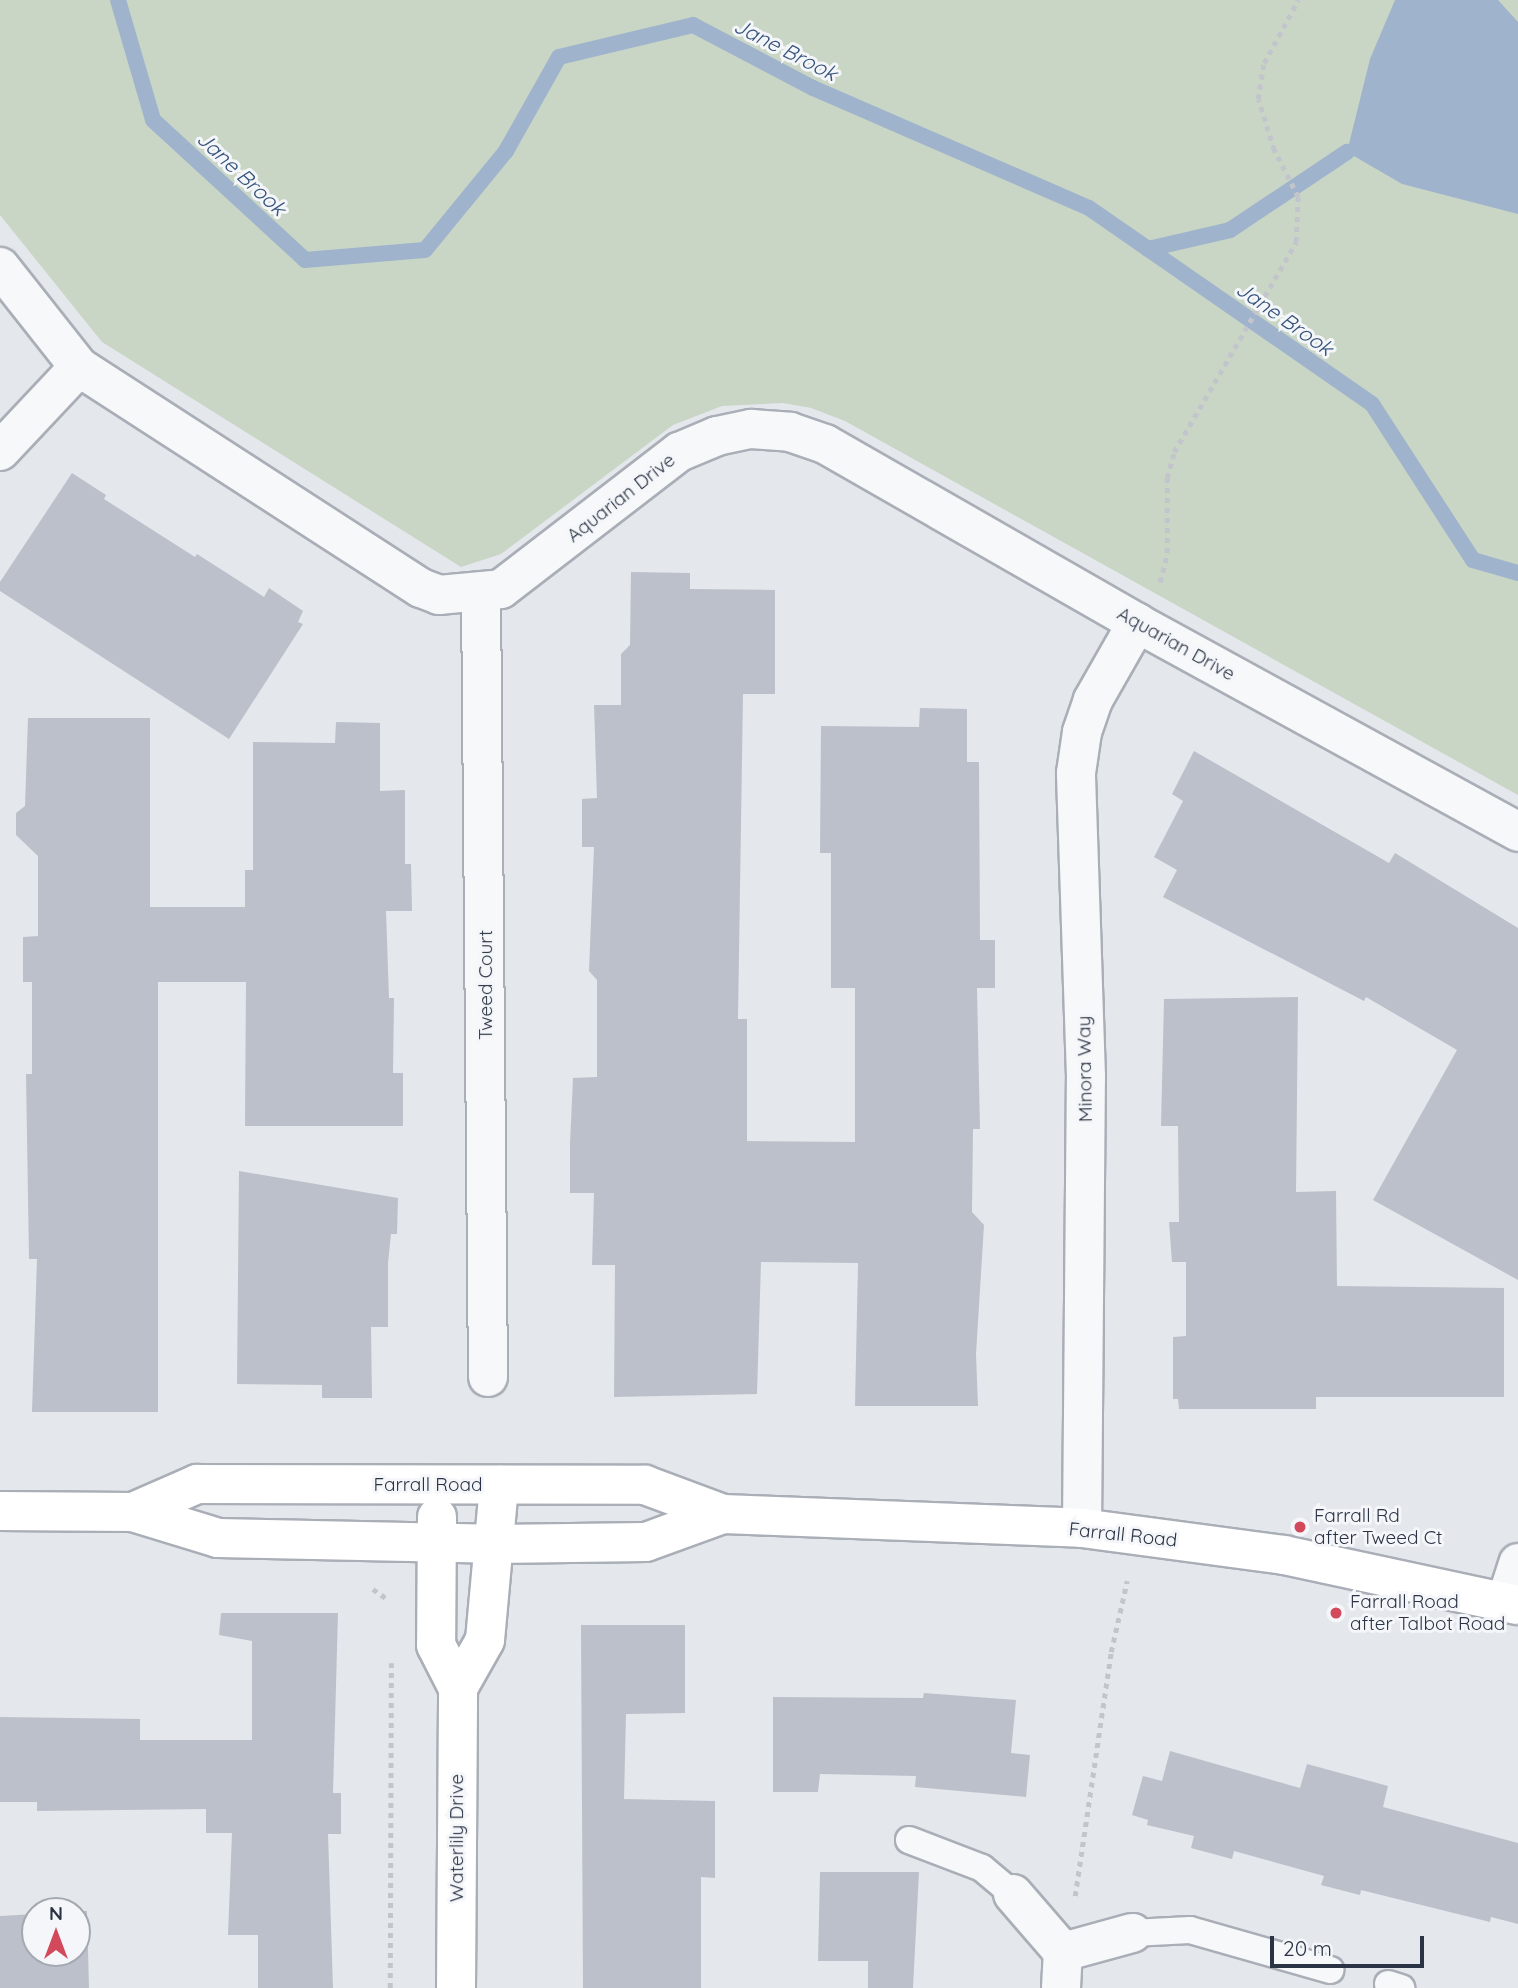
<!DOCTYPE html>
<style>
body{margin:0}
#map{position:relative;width:1518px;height:1988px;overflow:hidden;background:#e4e7ec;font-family:Quicksand,sans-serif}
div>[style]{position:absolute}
.green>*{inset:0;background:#c9d6c5}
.water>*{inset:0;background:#9fb4cc}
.stream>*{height:16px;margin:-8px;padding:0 8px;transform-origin:8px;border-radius:8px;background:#9fb4cc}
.building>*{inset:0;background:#bbc0ca}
.path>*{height:4.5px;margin-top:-2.25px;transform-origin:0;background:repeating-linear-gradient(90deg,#c2c5cb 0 5px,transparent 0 10px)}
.roads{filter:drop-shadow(2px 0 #a9aeb7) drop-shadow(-2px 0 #a9aeb7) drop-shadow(0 2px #a9aeb7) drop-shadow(0 -2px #a9aeb7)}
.lane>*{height:26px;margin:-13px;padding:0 13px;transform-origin:13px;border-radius:13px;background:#f7f8fa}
.street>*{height:38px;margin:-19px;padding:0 19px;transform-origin:19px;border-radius:19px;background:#f7f8fa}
.secondary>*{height:38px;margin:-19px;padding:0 19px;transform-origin:19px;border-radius:19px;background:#fff}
.dots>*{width:19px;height:19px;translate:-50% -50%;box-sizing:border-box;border:4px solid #f4f6f9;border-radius:50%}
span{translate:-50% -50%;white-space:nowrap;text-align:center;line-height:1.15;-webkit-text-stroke:6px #f4f6f9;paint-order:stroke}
.street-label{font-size:19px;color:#2b3445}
.poi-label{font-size:19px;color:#2b3445}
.left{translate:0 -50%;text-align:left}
.water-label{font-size:21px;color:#34527a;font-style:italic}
.north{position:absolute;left:21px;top:1897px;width:70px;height:70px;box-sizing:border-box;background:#f4f6f9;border:2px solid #a4a8b1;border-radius:50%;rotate:0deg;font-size:19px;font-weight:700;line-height:28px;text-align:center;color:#2b3445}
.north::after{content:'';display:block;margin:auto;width:24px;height:32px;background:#d1495b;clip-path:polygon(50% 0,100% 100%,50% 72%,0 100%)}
.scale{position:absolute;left:1270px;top:1936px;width:154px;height:32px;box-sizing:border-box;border:4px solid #2b3445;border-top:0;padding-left:9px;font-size:21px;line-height:24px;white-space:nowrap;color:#2b3445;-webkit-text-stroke:5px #f4f6f9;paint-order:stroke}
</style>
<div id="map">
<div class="green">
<div style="clip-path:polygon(0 0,1518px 0,1518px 795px,845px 421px,811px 408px,783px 403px,722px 406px,673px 425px,501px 554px,461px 567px,102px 342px,0 215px)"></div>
</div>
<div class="water">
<div style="clip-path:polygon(1395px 0,1498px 0,1518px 22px,1518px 214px,1402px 184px,1347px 152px,1370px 59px)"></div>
</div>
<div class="stream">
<div style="left:118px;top:0;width:125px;rotate:73.7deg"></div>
<div style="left:153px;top:120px;width:207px;rotate:42.6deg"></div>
<div style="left:305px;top:260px;width:120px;rotate:-4.8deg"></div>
<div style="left:425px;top:250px;width:128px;rotate:-50.7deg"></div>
<div style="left:506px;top:151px;width:108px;rotate:-60.6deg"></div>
<div style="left:559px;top:57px;width:138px;rotate:-13.4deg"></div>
<div style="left:693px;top:25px;width:136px;rotate:27.7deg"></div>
<div style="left:813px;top:88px;width:301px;rotate:23.5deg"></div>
<div style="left:1089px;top:208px;width:344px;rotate:34.7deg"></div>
<div style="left:1372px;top:404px;width:186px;rotate:57.1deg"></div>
<div style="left:1473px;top:560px;width:47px;rotate:16.1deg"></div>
<div style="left:1148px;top:249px;width:84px;rotate:-13deg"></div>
<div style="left:1230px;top:230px;width:141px;rotate:-33.7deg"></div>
</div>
<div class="building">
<div style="clip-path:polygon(72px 473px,106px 495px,104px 499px,195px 557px,197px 554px,264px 597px,269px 588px,303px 611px,298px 622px,303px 624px,229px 739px,0 591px,0 582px)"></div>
<div style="clip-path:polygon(631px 572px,690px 573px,690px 589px,775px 590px,775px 694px,743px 694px,738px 1019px,747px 1019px,747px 1141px,855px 1142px,855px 988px,831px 988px,831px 853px,820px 853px,821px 726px,919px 727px,920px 708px,967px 709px,967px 762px,979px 762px,980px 940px,995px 940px,995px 988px,977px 988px,980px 1129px,973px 1129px,972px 1212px,984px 1225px,976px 1354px,978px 1406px,855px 1406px,858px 1263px,761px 1262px,757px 1394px,614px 1397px,615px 1265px,592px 1265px,594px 1193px,570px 1193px,570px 1144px,573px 1078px,597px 1077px,597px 980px,589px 971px,594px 847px,582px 847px,582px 799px,597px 798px,594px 705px,621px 705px,621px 654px,630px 645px)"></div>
<div style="clip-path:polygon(28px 718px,150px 718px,150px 907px,245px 907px,245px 870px,253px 870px,253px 742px,335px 743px,336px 722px,380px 723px,380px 791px,405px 790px,405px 864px,411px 864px,412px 911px,386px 911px,389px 998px,394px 998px,393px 1073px,403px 1073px,403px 1126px,245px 1126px,246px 982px,158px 982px,158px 1412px,32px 1412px,37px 1259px,29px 1259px,26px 1074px,32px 1074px,32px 982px,23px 982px,23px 937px,38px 936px,38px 856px,16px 835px,16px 813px,25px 806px)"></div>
<div style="clip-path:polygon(1194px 751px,1389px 863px,1395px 853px,1518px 928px,1518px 1280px,1373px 1200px,1457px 1050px,1366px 997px,1364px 1001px,1163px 897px,1177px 870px,1154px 857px,1183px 801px,1172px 794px)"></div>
<div style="clip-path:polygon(1298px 997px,1296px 1192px,1336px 1191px,1337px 1286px,1504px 1288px,1504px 1397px,1316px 1397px,1316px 1409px,1179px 1409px,1178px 1399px,1173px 1399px,1173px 1337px,1186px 1336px,1186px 1262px,1172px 1262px,1169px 1222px,1179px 1222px,1178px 1126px,1161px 1126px,1164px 999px)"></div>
<div style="clip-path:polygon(239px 1171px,398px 1198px,397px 1234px,391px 1234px,388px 1263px,388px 1327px,371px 1327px,372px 1398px,322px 1398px,322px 1385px,237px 1384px)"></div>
<div style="clip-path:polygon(221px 1613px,338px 1613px,333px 1793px,341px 1793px,341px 1834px,328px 1834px,333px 1988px,258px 1988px,258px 1935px,228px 1935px,232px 1833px,206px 1833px,206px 1809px,37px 1811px,37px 1802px,0 1802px,0 1717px,140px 1719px,140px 1740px,252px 1740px,252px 1641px,219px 1635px)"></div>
<div style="clip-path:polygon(581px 1625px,685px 1625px,685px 1713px,626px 1714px,624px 1799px,715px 1801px,715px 1878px,701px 1877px,701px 1988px,583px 1988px)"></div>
<div style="clip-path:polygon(924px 1693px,1016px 1700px,1011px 1753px,1030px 1755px,1026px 1797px,915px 1787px,916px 1776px,820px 1774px,818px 1792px,773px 1792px,773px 1697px,923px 1698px)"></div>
<div style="clip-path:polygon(1170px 1751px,1300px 1788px,1307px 1764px,1388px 1786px,1383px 1807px,1518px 1843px,1518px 1924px,1491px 1917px,1490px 1922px,1361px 1890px,1360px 1895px,1321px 1885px,1324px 1876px,1234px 1851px,1232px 1859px,1191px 1848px,1194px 1836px,1147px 1825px,1148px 1820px,1132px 1815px,1143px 1776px,1162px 1781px)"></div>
<div style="clip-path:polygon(820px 1872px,919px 1872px,913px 1988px,868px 1988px,868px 1961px,818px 1961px)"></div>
<div style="clip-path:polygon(77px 1911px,87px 1911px,89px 1988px,0 1988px,0 1916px,35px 1914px,35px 1953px,77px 1953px)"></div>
</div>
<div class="path">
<div style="left:1160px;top:582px;width:30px;rotate:-76deg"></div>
<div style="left:1167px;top:553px;width:75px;rotate:-90deg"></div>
<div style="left:1167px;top:478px;width:27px;rotate:-75deg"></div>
<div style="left:1174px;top:452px;width:243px;rotate:-59.8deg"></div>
<div style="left:1296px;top:242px;width:45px;rotate:-87.5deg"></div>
<div style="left:1298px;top:197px;width:53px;rotate:-117.1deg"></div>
<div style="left:1274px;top:150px;width:53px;rotate:-107.4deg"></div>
<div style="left:1258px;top:99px;width:36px;rotate:-81deg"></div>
<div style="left:1264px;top:63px;width:72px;rotate:-61.6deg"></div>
<div style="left:373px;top:1589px;width:19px;rotate:35deg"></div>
<div style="left:1075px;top:1896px;width:247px;rotate:-81.6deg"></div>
<div style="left:1111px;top:1652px;width:73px;rotate:-77.3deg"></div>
<div style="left:390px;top:1988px;width:325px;rotate:-89.8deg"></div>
</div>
<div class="roads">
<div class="lane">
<div style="left:909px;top:1840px;width:78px;rotate:21deg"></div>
<div style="left:982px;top:1868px;width:40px;rotate:40deg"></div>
<div style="left:1132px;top:1933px;width:58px;rotate:-3deg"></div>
<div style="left:1190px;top:1930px;width:146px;rotate:15.9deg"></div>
<div style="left:1388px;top:1984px;width:14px;rotate:17deg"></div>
</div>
<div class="street">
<div style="left:0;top:267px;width:127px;rotate:51.7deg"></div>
<div style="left:79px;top:367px;width:407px;rotate:32.9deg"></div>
<div style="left:421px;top:588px;width:19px;rotate:21deg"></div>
<div style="left:439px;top:595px;width:62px;rotate:-5.5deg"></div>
<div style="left:501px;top:589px;width:225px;rotate:-37.6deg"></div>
<div style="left:679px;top:452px;width:41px;rotate:-22.8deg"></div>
<div style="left:717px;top:436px;width:35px;rotate:-12deg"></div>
<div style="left:751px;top:429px;width:39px;rotate:4deg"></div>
<div style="left:790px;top:432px;width:37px;rotate:19deg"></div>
<div style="left:825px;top:444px;width:360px;rotate:29.8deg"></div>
<div style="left:1137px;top:623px;width:435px;rotate:28.7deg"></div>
<div style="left:0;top:451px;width:115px;rotate:-46.8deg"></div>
<div style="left:481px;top:594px;width:783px;rotate:89.49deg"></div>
<div style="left:1082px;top:1528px;width:451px;rotate:-89.5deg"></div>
<div style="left:1086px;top:1077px;width:304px;rotate:-91.9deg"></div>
<div style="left:1076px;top:773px;width:41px;rotate:-81.7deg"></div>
<div style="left:1082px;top:732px;width:34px;rotate:-71deg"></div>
<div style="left:1093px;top:700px;width:89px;rotate:-60.3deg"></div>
<div style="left:1506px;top:1601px;width:40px;rotate:-72deg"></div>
<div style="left:1013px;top:1894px;width:77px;rotate:49.2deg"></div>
<div style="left:1061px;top:1988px;width:36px;rotate:-87deg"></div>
<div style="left:1063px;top:1952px;width:72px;rotate:-15.4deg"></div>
</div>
<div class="secondary">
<div style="left:0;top:1511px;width:133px;rotate:0.4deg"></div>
<div style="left:133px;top:1512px;width:89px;rotate:17deg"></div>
<div style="left:218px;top:1538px;width:277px;rotate:1.2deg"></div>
<div style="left:495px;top:1544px;width:151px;rotate:-0.8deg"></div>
<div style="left:646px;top:1542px;width:82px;rotate:-20deg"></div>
<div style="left:133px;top:1512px;width:70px;rotate:-23.6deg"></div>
<div style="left:197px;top:1484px;width:448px;rotate:0.1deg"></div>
<div style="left:645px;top:1485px;width:83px;rotate:20.4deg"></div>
<div style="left:723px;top:1514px;width:359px;rotate:2.2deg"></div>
<div style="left:1082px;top:1528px;width:204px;rotate:7.6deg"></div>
<div style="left:1284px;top:1555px;width:239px;rotate:12.1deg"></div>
<div style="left:437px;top:1517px;width:128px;rotate:90.4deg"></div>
<div style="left:436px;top:1645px;width:48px;rotate:62.9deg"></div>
<div style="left:456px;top:1988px;width:300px;rotate:-89.6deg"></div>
<div style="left:458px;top:1688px;width:55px;rotate:-60.6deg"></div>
<div style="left:485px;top:1640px;width:156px;rotate:-84.8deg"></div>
</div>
</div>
<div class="dots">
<div style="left:1300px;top:1527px;background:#d1495b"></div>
<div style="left:1336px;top:1613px;background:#d1495b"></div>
</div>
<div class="street-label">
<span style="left:621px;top:498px;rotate:-38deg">Aquarian Drive</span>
<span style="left:1176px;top:644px;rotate:29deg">Aquarian Drive</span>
<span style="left:486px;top:985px;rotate:-90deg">Tweed Court</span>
<span style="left:1085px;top:1069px;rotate:-91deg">Minora Way</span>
<span style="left:428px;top:1485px">Farrall Road</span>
<span style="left:1123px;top:1535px;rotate:6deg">Farrall Road</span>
<span style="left:457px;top:1838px;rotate:-90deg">Waterlily Drive</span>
</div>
<div class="poi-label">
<span class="left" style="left:1314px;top:1527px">Farrall Rd<br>after Tweed Ct</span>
<span class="left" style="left:1350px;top:1613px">Farrall Road<br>after Talbot Road</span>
</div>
<div class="water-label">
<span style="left:786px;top:49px;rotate:27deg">Jane Brook</span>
<span style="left:242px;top:173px;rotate:43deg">Jane Brook</span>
<span style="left:1285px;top:318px;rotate:35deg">Jane Brook</span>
</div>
<div class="north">N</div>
<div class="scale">20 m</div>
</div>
